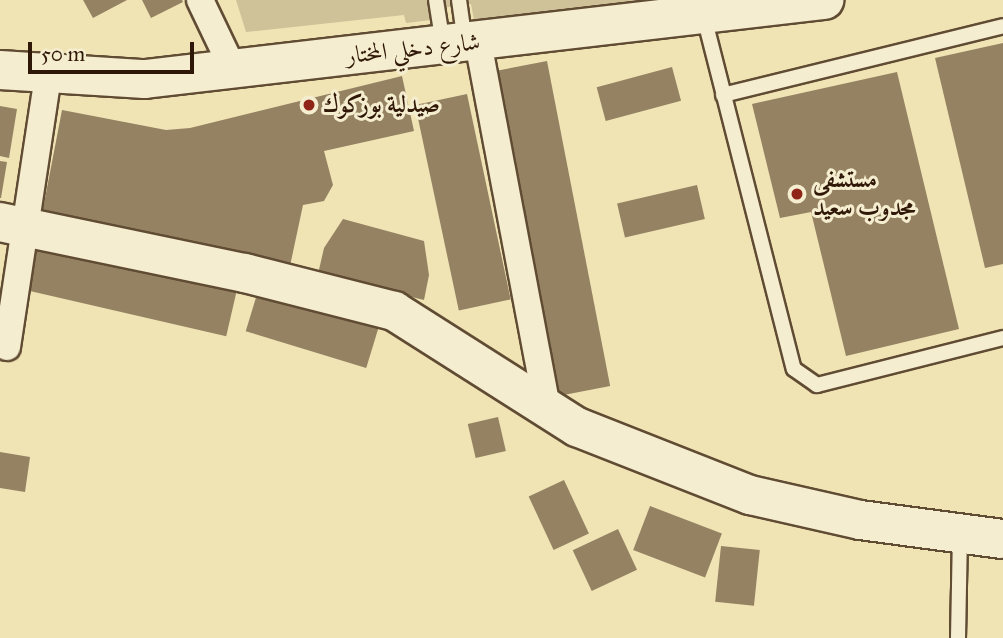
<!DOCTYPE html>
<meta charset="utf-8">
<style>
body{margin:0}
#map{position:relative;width:1003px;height:638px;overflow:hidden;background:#f0e4b5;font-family:"IM FELL Great Primer",Amiri,serif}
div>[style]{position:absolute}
.green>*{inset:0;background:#cfc198}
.building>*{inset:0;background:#948262;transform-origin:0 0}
.roads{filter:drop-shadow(2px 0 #604b33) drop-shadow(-2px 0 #604b33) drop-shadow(0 2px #604b33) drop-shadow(0 -2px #604b33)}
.lane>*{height:14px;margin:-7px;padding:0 7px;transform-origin:7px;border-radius:7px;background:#f5edcf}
.street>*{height:26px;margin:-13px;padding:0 13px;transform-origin:13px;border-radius:13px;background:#f5edcf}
.secondary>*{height:38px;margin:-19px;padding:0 19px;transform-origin:19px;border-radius:19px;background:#f5edcf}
.dots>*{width:19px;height:19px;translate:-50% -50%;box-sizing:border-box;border:4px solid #f5edcf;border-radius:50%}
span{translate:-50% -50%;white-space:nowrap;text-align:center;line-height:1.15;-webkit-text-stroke:6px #f5edcf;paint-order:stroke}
.street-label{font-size:24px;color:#301808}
.poi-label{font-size:24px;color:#301808;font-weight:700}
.left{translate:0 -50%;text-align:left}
.scale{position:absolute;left:28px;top:42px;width:166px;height:32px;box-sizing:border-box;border:4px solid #301808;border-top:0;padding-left:9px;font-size:21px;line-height:24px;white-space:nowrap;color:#301808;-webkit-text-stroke:5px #f5edcf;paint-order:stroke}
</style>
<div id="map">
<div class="green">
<div style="clip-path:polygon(236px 0,666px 0,474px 20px,471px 4px,431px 9px,431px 20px,406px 23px,404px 15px,246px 32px)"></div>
</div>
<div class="building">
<div style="clip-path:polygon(83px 0,127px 0,93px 18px)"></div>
<div style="clip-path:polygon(142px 0,182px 0,183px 2px,151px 18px)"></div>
<div style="clip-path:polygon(1003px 43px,1003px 264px,985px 268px,935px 58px)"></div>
<div style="left:547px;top:61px;width:331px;height:54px;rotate:79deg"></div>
<div style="left:672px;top:67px;width:35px;height:78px;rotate:75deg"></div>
<div style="clip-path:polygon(897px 72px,959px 329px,846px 356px,811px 212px,780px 218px,752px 104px)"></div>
<div style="clip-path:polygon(402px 76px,414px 131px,324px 151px,333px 185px,324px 201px,303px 205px,290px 266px,42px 214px,62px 110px,166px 130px,190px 128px)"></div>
<div style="left:467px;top:94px;width:210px;height:53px;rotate:78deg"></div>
<div style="clip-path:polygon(0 106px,17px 109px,9px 158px,0 156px)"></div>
<div style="clip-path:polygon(0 161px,7px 162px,1px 198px,0 198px)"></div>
<div style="left:697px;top:185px;width:35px;height:82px;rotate:77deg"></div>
<div style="clip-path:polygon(343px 219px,424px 241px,429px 275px,424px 300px,318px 274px,324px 248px)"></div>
<div style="left:36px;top:240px;width:207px;height:51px;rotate:13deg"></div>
<div style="left:258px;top:291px;width:126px;height:42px;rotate:17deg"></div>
<div style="left:498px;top:417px;width:35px;height:31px;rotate:77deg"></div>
<div style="clip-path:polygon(0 452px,30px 457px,25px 492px,0 488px)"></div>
<div style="left:564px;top:480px;width:59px;height:39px;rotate:65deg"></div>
<div style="left:650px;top:506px;width:77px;height:47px;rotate:21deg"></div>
<div style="left:618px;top:529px;width:45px;height:50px;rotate:65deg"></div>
<div style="left:721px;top:546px;width:39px;height:56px;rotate:6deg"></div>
</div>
<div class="roads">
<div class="lane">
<div style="left:436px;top:0;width:45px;rotate:81deg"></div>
<div style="left:459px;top:0;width:42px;rotate:81.9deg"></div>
<div style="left:704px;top:17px;width:363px;rotate:75.7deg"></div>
<div style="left:794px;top:369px;width:28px;rotate:35deg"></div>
<div style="left:817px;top:385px;width:192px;rotate:-14.2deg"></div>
<div style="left:723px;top:95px;width:288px;rotate:-13.8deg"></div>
<div style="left:958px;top:638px;width:103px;rotate:-88.9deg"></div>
</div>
<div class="street">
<div style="left:200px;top:0;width:76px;rotate:64.4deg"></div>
<div style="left:478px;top:42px;width:371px;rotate:79.3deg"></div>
<div style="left:7px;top:347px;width:274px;rotate:-81.4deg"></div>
</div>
<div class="secondary">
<div style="left:0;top:70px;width:145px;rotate:3.6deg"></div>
<div style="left:145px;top:79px;width:684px;rotate:-6.64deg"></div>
<div style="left:0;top:222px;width:250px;rotate:11.8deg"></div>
<div style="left:245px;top:273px;width:154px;rotate:14.3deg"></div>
<div style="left:394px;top:311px;width:217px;rotate:32.4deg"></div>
<div style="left:577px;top:427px;width:186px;rotate:21.5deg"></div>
<div style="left:750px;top:495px;width:113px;rotate:12.8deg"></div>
<div style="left:860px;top:520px;width:144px;rotate:7.6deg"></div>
</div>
</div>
<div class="dots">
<div style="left:309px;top:105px;background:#8f2418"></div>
<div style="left:797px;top:194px;background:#8f2418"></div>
</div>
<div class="street-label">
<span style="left:413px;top:49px;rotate:-6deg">شارع دخلي المختار</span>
</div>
<div class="poi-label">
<span class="left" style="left:323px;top:105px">صيدلية بوزكوك</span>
<span class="left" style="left:813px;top:194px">مستشفى<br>مجدوب سعيد</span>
</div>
<div class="scale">50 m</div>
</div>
